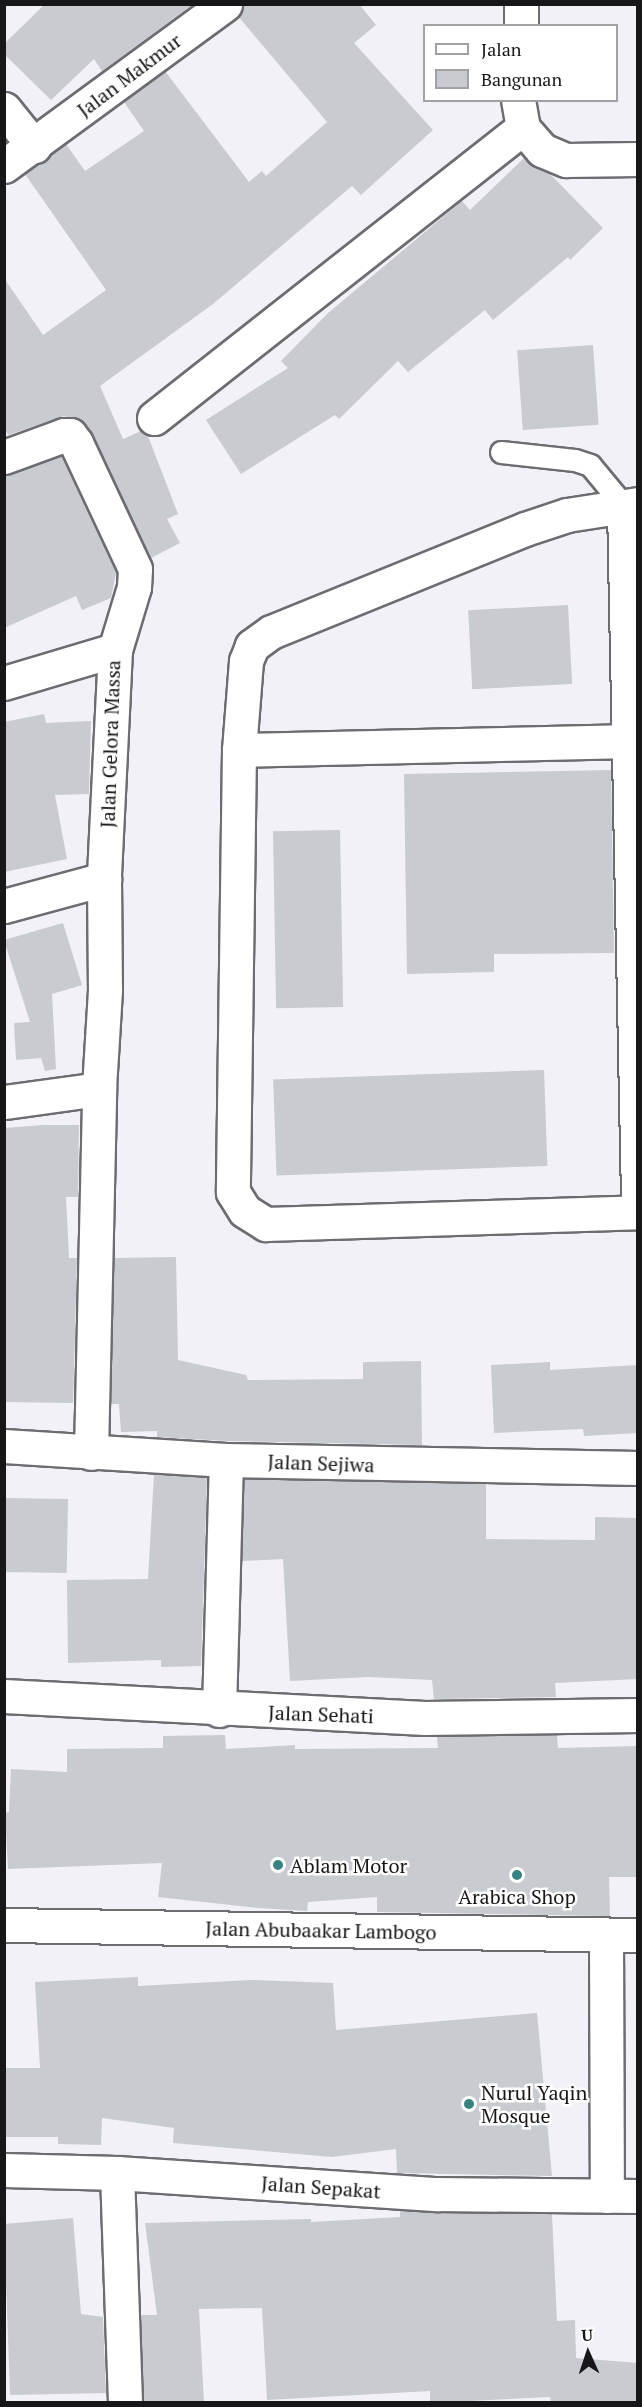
<!DOCTYPE html>
<style>
body{margin:0}
#map{position:relative;width:642px;height:2407px;overflow:hidden;background:#f1f1f7;font-family:"PT Serif",serif}
div>[style]{position:absolute}
.building>*{inset:0;background:#c8cbd0;transform-origin:0 0}
.roads{filter:drop-shadow(2px 0 #6c6c71) drop-shadow(-2px 0 #6c6c71) drop-shadow(0 2px #6c6c71) drop-shadow(0 -2px #6c6c71)}
.service>*{height:21px;margin:-10.5px;padding:0 10.5px;transform-origin:10.5px;border-radius:10.5px;background:#fff}
.minor>*{height:33px;margin:-16.5px;padding:0 16.5px;transform-origin:16.5px;border-radius:16.5px;background:#fff}
.tertiary>*{height:33px;margin:-16.5px;padding:0 16.5px;transform-origin:16.5px;border-radius:16.5px;background:#fff}
.dots>*{width:16px;height:16px;translate:-50% -50%;box-sizing:border-box;border:3px solid #fff;border-radius:50%}
span{translate:-50% -50%;white-space:nowrap;text-align:center;line-height:1.15;-webkit-text-stroke:5px #fff;paint-order:stroke}
.street-label{font-size:20px;color:#171719}
.poi-label{font-size:20px;color:#171719}
.left{translate:0 -50%;text-align:left}
.frame{position:absolute;inset:0;border:6px solid #171719;pointer-events:none}
.legend{position:absolute;left:423px;top:24px;width:195px;height:78px;box-sizing:border-box;background:#fff;border:2px solid #a2a2a3;margin:0;padding:8px 10px;list-style:none;font-size:18px;color:#171719}
.legend li{display:flex;align-items:center;gap:12px;height:30px}
.legend b{width:30px;border:2px solid #a2a2a3}
.north{position:absolute;left:558px;top:2323px;width:60px;height:60px;-webkit-text-stroke:4px #fff;paint-order:stroke;rotate:357deg;font-size:16px;font-weight:700;line-height:24px;text-align:center;color:#171719}
.north::after{content:'';display:block;margin:auto;width:21px;height:27px;background:#171719;clip-path:polygon(50% 0,100% 100%,50% 72%,0 100%)}
</style>
<div id="map">
<div class="building">
<div style="clip-path:polygon(45px 4px,193px 4px,102px 71px,94px 59px,51px 100px,4px 54px,4px 44px)"></div>
<div style="clip-path:polygon(243px 4px,359px 4px,376px 25px,354px 43px,433px 130px,361px 195px,352px 186px,213px 304px,100px 386px,123px 439px,141px 431px,148px 436px,178px 514px,167px 519px,180px 543px,151px 558px,85px 423px,64px 416px,8px 435px,4px 427px,4px 278px,43px 335px,106px 290px,25px 174px,66px 144px,85px 171px,144px 131px,124px 102px,165px 71px,249px 182px,262px 171px,266px 176px,327px 122px,238px 16px)"></div>
<div style="clip-path:polygon(524px 158px,550px 174px,603px 228px,570px 260px,568px 257px,493px 320px,485px 310px,408px 372px,398px 361px,339px 419px,335px 415px,241px 474px,206px 420px,288px 368px,281px 361px,328px 313px,462px 201px,470px 210px)"></div>
<div style="left:593px;top:345px;width:80px;height:76px;rotate:86deg"></div>
<div style="clip-path:polygon(61px 456px,116px 573px,111px 598px,82px 610px,76px 596px,4px 628px,4px 475px)"></div>
<div style="left:568px;top:605px;width:79px;height:100px;rotate:87deg"></div>
<div style="clip-path:polygon(44px 714px,46px 723px,91px 721px,89px 794px,55px 795px,67px 859px,4px 872px,4px 722px)"></div>
<div style="clip-path:polygon(611px 770px,614px 953px,494px 954px,494px 972px,407px 974px,404px 774px)"></div>
<div style="left:340px;top:830px;width:177px;height:67px;rotate:89deg"></div>
<div style="clip-path:polygon(63px 923px,82px 985px,52px 994px,56px 1069px,45px 1071px,41px 1058px,16px 1060px,14px 1023px,30px 1022px,4px 940px)"></div>
<div style="left:544px;top:1070px;width:96px;height:271px;rotate:88deg"></div>
<div style="clip-path:polygon(44px 1125px,79px 1125px,78px 1197px,66px 1197px,69px 1258px,77px 1258px,73px 1403px,4px 1402px,4px 1128px)"></div>
<div style="clip-path:polygon(176px 1257px,178px 1360px,246px 1375px,248px 1380px,363px 1379px,363px 1362px,421px 1361px,422px 1445px,227px 1441px,157px 1437px,157px 1431px,121px 1432px,119px 1404px,111px 1404px,114px 1258px)"></div>
<div style="clip-path:polygon(550px 1362px,550px 1370px,638px 1365px,638px 1433px,584px 1436px,583px 1429px,494px 1433px,491px 1365px)"></div>
<div style="clip-path:polygon(154px 1474px,207px 1478px,201px 1666px,161px 1667px,161px 1660px,68px 1663px,67px 1580px,148px 1579px)"></div>
<div style="clip-path:polygon(244px 1479px,486px 1484px,486px 1539px,595px 1540px,595px 1517px,638px 1518px,638px 1679px,555px 1683px,556px 1697px,434px 1699px,432px 1680px,368px 1677px,290px 1681px,283px 1559px,242px 1561px)"></div>
<div style="left:4px;top:1498px;width:64px;height:74px;rotate:1deg"></div>
<div style="clip-path:polygon(225px 1735px,226px 1749px,295px 1745px,295px 1749px,438px 1748px,437px 1737px,557px 1735px,558px 1748px,638px 1746px,638px 1877px,609px 1877px,610px 1916px,602px 1916px,377px 1912px,377px 1897px,308px 1902px,307px 1911px,258px 1908px,158px 1897px,162px 1863px,8px 1869px,5px 1813px,9px 1812px,11px 1769px,67px 1772px,67px 1749px,163px 1748px,163px 1736px)"></div>
<div style="clip-path:polygon(138px 1977px,138px 1986px,251px 1980px,333px 1983px,336px 2030px,537px 2013px,552px 2176px,397px 2173px,396px 2149px,332px 2157px,173px 2143px,174px 2128px,102px 2118px,101px 2145px,58px 2144px,58px 2137px,4px 2137px,4px 2068px,40px 2068px,35px 1982px)"></div>
<div style="clip-path:polygon(400px 2210px,552px 2214px,557px 2321px,575px 2320px,576px 2358px,638px 2363px,638px 2403px,551px 2403px,550px 2397px,430px 2403px,430px 2391px,267px 2400px,262px 2308px,199px 2309px,204px 2403px,144px 2403px,141px 2315px,157px 2315px,145px 2223px,311px 2219px,311px 2222px,400px 2217px)"></div>
<div style="clip-path:polygon(73px 2218px,81px 2314px,103px 2317px,106px 2393px,10px 2395px,4px 2224px)"></div>
</div>
<div class="roads">
<div class="service">
<div style="left:501px;top:452px;width:74px;rotate:6.2deg"></div>
<div style="left:575px;top:460px;width:16px;rotate:18deg"></div>
<div style="left:590px;top:465px;width:53px;rotate:50.3deg"></div>
</div>
<div class="minor">
<div style="left:521px;top:26px;width:22px;rotate:-90deg"></div>
<div style="left:4px;top:109px;width:48px;rotate:51deg"></div>
<div style="left:523px;top:128px;width:29px;rotate:49deg"></div>
<div style="left:542px;top:150px;width:26px;rotate:23deg"></div>
<div style="left:566px;top:160px;width:72px;rotate:-0.8deg"></div>
<div style="left:4px;top:166px;width:274px;rotate:-36.2deg"></div>
<div style="left:154px;top:418px;width:469px;rotate:-38.2deg"></div>
<div style="left:523px;top:128px;width:28px;rotate:-100deg"></div>
<div style="left:4px;top:457px;width:64px;rotate:-20.1deg"></div>
<div style="left:64px;top:435px;width:6px"></div>
<div style="left:70px;top:435px;width:10px;rotate:53deg"></div>
<div style="left:76px;top:443px;width:139px;rotate:64.9deg"></div>
<div style="left:135px;top:569px;width:18px;rotate:93deg"></div>
<div style="left:134px;top:587px;width:66px;rotate:106.8deg"></div>
<div style="left:638px;top:504px;width:72px;rotate:171.2deg"></div>
<div style="left:567px;top:515px;width:44px;rotate:161.6deg"></div>
<div style="left:525px;top:529px;width:274px;rotate:157.9deg"></div>
<div style="left:271px;top:632px;width:24px;rotate:144deg"></div>
<div style="left:252px;top:646px;width:16px;rotate:112deg"></div>
<div style="left:246px;top:661px;width:89px;rotate:94.5deg"></div>
<div style="left:239px;top:750px;width:442px;rotate:90.8deg"></div>
<div style="left:233px;top:1192px;width:22px;rotate:58deg"></div>
<div style="left:245px;top:1211px;width:25px;rotate:32deg"></div>
<div style="left:266px;top:1224px;width:372px;rotate:-1.8deg"></div>
<div style="left:624px;top:506px;width:694px;rotate:88.84deg"></div>
<div style="left:4px;top:683px;width:116px;rotate:-16.6deg"></div>
<div style="left:115px;top:650px;width:229px;rotate:92.8deg"></div>
<div style="left:239px;top:750px;width:399px;rotate:-1.3deg"></div>
<div style="left:4px;top:906px;width:104px;rotate:-15.1deg"></div>
<div style="left:104px;top:879px;width:111px;rotate:89.5deg"></div>
<div style="left:105px;top:990px;width:99px;rotate:93.5deg"></div>
<div style="left:99px;top:1089px;width:96px;rotate:172.2deg"></div>
<div style="left:4px;top:1446px;width:222px;rotate:3.6deg"></div>
<div style="left:226px;top:1460px;width:412px;rotate:1.1deg"></div>
<div style="left:91px;top:1453px;width:364px;rotate:-88.7deg"></div>
<div style="left:4px;top:1696px;width:421px;rotate:3deg"></div>
<div style="left:424px;top:1718px;width:214px;rotate:-0.8deg"></div>
<div style="left:219px;top:1710px;width:250px;rotate:-88.4deg"></div>
<div style="left:606px;top:1935px;width:261px;rotate:89.8deg"></div>
<div style="left:4px;top:2170px;width:113px;rotate:1.5deg"></div>
<div style="left:117px;top:2173px;width:321px;rotate:3.8deg"></div>
<div style="left:437px;top:2194px;width:201px;rotate:0.6deg"></div>
<div style="left:117px;top:2173px;width:229px;rotate:88deg"></div>
</div>
<div class="tertiary">
<div style="left:4px;top:1925px;width:634px;rotate:0.9deg"></div>
</div>
</div>
<div class="dots">
<div style="left:278px;top:1865px;background:#398282"></div>
<div style="left:517px;top:1875px;background:#398282"></div>
<div style="left:469px;top:2104px;background:#398282"></div>
</div>
<div class="street-label">
<span style="left:129px;top:75px;rotate:-37deg">Jalan Makmur</span>
<span style="left:110px;top:744px;rotate:-88deg">Jalan Gelora Massa</span>
<span style="left:321px;top:1463px;rotate:2deg">Jalan Sejiwa</span>
<span style="left:321px;top:1714px;rotate:2deg">Jalan Sehati</span>
<span style="left:321px;top:1930px;rotate:1deg">Jalan Abubaakar Lambogo</span>
<span style="left:321px;top:2187px;rotate:4deg">Jalan Sepakat</span>
</div>
<div class="poi-label">
<span class="left" style="left:290px;top:1865px">Ablam Motor</span>
<span style="left:517px;top:1896px">Arabica Shop</span>
<span class="left" style="left:481px;top:2104px">Nurul Yaqin<br>Mosque</span>
</div>
<div class="frame"></div>
<ul class="legend">
<li><b style="height:8px;background:#fff"></b>Jalan</li>
<li><b style="height:16px;background:#c8cbd0"></b>Bangunan</li>
</ul>
<div class="north">U</div>
</div>
